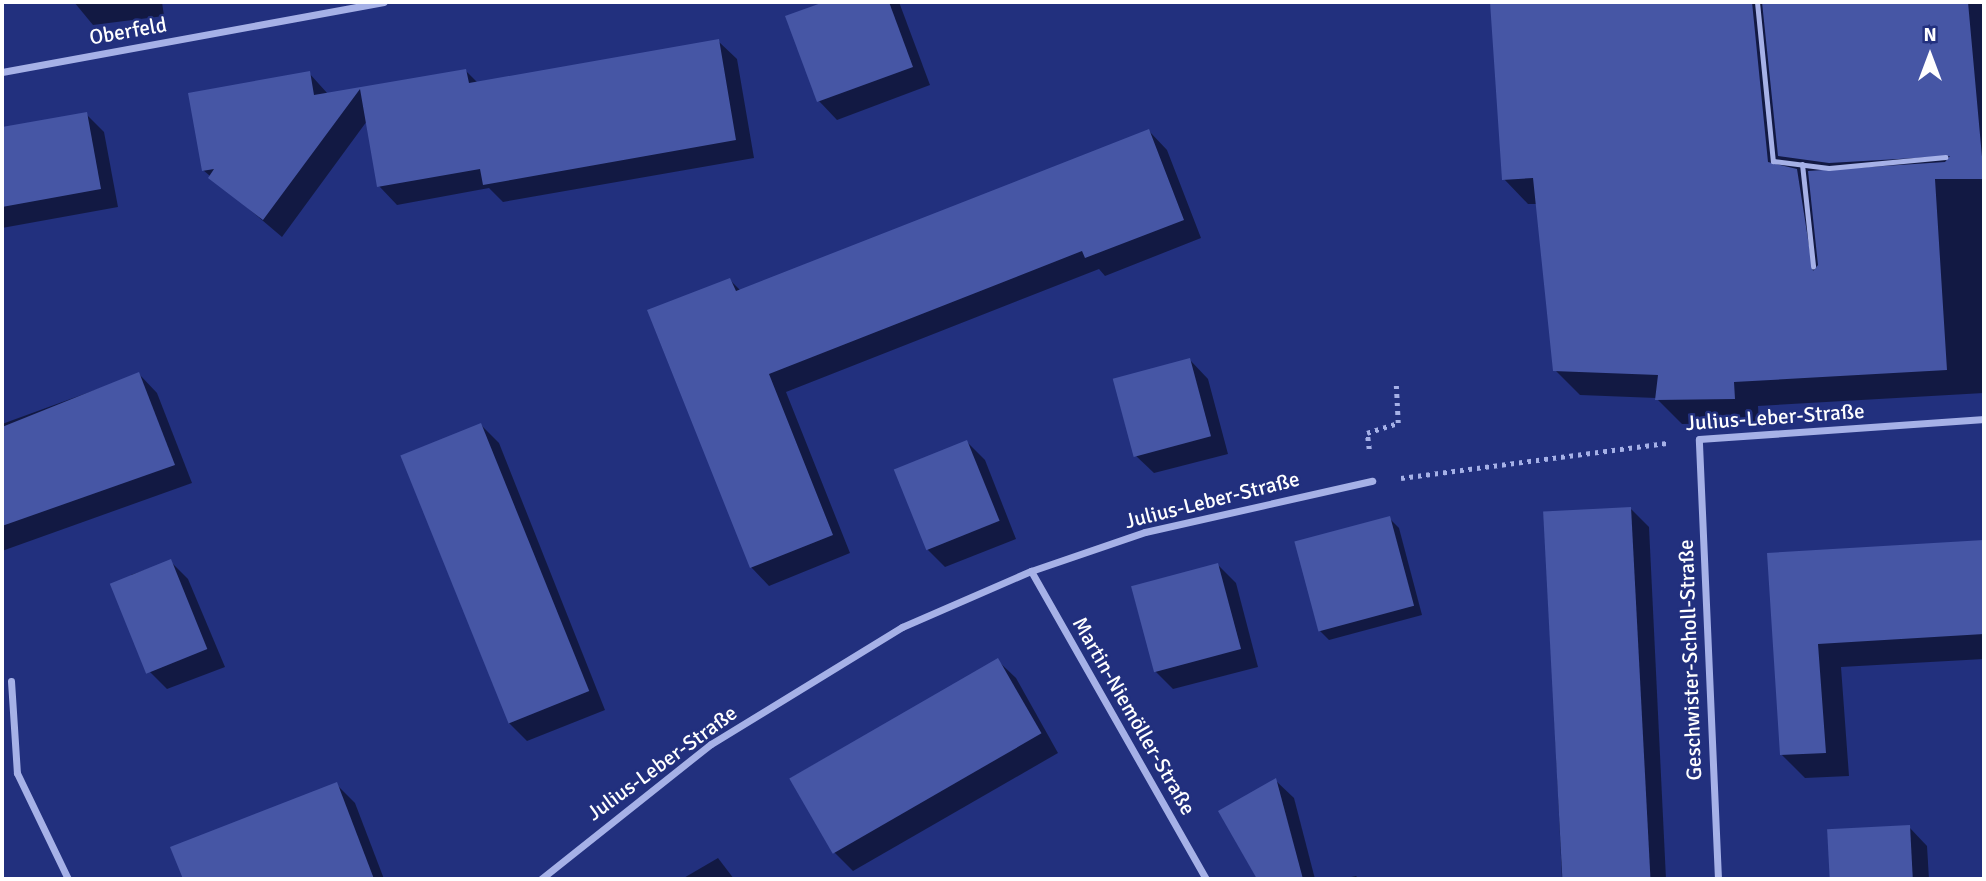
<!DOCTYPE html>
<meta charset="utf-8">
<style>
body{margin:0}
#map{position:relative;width:1986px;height:881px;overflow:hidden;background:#22307e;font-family:Signika,sans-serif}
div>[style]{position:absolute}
.shadow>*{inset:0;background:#0007}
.building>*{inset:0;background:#4656a5;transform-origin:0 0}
.path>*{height:4.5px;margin-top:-2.25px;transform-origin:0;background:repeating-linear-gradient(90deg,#a6b1e7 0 3.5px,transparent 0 8.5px)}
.lane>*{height:5px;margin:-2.5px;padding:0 2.5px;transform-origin:2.5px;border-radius:2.5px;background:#a6b1e7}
.street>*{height:7px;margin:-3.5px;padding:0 3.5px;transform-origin:3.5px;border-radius:3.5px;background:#a6b1e7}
span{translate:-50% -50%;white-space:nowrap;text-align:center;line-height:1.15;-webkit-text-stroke:5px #22307e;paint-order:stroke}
.street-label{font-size:21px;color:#fff}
.frame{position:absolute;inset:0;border:4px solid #fff;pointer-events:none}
.north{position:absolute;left:1895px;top:21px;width:70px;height:70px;-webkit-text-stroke:5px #22307e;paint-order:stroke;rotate:0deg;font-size:19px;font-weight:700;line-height:28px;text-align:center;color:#fff}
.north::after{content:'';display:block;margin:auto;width:24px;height:32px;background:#fff;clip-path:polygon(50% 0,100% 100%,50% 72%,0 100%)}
</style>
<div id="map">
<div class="shadow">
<div style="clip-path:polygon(74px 2px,162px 2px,164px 16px,93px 25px)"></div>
<div style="clip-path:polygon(829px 2px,899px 2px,930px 85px,837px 120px,819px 101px,787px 17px)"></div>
<div style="clip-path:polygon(1491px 2px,1984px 2px,1984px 393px,1758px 406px,1759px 423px,1682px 424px,1656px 398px,1580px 395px,1555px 370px,1538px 204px,1528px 204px,1504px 179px)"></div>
<div style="clip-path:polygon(718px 41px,737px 59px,754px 158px,503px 202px,489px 188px,397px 205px,379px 186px,367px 121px,282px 237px,203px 170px,309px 73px,328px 94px,466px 71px,478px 83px)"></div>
<div style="clip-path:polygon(86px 114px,104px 132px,118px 207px,2px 228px,2px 129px)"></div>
<div style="clip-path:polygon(1149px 131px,1167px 150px,1201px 238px,1105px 276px,1099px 269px,786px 392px,850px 553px,769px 586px,751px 567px,730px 280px,741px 291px)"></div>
<div style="clip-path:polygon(1190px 360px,1208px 379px,1228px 454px,1154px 473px,1135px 455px)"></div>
<div style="clip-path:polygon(139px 374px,157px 393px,192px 483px,2px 551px,2px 424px)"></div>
<div style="clip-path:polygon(481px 425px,499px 443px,605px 710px,527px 741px,509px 723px)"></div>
<div style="clip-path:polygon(967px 442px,985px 460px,1016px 539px,945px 567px,927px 549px)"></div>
<div style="clip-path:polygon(1631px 509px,1649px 527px,1666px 879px,1562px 879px,1545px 512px)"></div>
<div style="clip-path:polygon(1389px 518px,1399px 528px,1422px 615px,1329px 640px,1320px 631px)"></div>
<div style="clip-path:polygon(1984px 542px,1984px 659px,1841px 667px,1849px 776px,1805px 778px,1781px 754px,1769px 555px)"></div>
<div style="clip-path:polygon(170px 561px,188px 579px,225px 667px,167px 689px,149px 671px,131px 575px)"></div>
<div style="clip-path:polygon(1218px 565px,1236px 583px,1258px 667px,1173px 689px,1155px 671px)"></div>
<div style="clip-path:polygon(997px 660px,1016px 678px,1058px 753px,853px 871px,834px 852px,791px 778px)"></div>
<div style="clip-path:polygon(1275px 780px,1294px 798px,1315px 879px,1261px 879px,1221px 812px)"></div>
<div style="clip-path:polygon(336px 784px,355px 803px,384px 879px,185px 879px,172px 848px)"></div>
<div style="clip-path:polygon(1909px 827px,1927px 846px,1929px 879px,1832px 879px,1829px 831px)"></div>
<div style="clip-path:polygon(718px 858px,734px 879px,682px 879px)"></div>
<div style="clip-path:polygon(1356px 876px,1359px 879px,1342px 879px)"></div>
</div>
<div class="building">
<div style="clip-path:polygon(824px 2px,889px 2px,913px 67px,817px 102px,785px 16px)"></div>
<div style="clip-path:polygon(1490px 2px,1752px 2px,1768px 162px,1797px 169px,1813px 271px,1818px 265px,1808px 171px,1945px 162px,1950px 156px,1829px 163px,1778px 156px,1762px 2px,1968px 2px,1984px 179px,1935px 179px,1947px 370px,1734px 382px,1735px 399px,1655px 400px,1658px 375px,1553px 371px,1533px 178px,1502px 180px)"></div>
<div style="clip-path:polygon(719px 39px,736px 140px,483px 185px,480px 169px,377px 187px,360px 89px,263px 220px,208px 178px,214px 169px,202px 171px,188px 93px,310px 71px,314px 95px,466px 69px,469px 83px)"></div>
<div style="clip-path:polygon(87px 112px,101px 189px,2px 207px,2px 127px)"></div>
<div style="clip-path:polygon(1149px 129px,1184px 220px,1085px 258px,1082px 251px,769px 374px,833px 535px,750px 568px,647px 310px,730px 278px,736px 291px)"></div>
<div style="left:1190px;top:358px;width:81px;height:80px;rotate:75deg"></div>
<div style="clip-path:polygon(139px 372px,175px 465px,2px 526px,2px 427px)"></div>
<div style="left:481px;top:423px;width:289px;height:87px;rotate:68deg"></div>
<div style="left:967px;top:440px;width:87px;height:79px;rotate:68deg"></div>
<div style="left:1631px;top:507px;width:372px;height:88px;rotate:87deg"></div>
<div style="left:1390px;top:516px;width:93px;height:99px;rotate:75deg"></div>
<div style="clip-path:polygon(1984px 540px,1984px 634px,1818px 644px,1826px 753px,1780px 755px,1767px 553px)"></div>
<div style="left:171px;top:559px;width:97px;height:66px;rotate:68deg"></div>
<div style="left:1218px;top:563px;width:89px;height:90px;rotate:75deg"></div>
<div style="left:998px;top:658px;width:87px;height:241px;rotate:60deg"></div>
<div style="clip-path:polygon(1276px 778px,1303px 879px,1257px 879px,1218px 811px)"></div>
<div style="clip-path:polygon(337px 782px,374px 879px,183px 879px,170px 847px)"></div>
<div style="left:1910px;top:825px;width:54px;height:83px;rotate:87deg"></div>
</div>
<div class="path">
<div style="left:1369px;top:449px;width:16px;rotate:-97deg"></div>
<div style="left:1367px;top:433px;width:33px;rotate:-18deg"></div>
<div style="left:1398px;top:423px;width:40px;rotate:-92.9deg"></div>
<div style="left:1401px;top:478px;width:268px;rotate:-7.5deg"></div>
</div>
<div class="lane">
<div style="left:1757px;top:2px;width:160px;rotate:84.3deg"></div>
<div style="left:1773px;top:161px;width:56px;rotate:7.1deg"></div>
<div style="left:1829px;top:168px;width:117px;rotate:-5.4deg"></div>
<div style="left:1802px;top:164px;width:103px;rotate:83.8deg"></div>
</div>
<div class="street">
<div style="left:2px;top:72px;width:388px;rotate:-10.4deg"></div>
<div style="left:1031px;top:571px;width:354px;rotate:60.4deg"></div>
<div style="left:11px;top:681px;width:92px;rotate:86.3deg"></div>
<div style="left:17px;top:773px;width:118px;rotate:64.3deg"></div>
<div style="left:541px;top:879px;width:217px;rotate:-38.5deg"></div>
<div style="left:711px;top:744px;width:224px;rotate:-31.5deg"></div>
<div style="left:902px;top:627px;width:141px;rotate:-23.5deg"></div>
<div style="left:1031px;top:571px;width:120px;rotate:-18.9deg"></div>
<div style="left:1145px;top:532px;width:233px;rotate:-12.7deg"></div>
<div style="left:1718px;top:879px;width:440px;rotate:-92.5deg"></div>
<div style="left:1699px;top:439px;width:286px;rotate:-4deg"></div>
</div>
<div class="street-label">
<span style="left:128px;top:31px;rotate:-10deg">Oberfeld</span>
<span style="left:1775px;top:417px;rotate:-4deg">Julius-Leber-Straße</span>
<span style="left:1212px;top:500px;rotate:-14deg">Julius-Leber-Straße</span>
<span style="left:1690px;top:660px;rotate:-92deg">Geschwister-Scholl-Straße</span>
<span style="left:1134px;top:716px;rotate:60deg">Martin-Niemöller-Straße</span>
<span style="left:662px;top:763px;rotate:-36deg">Julius-Leber-Straße</span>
</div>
<div class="frame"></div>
<div class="north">N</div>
</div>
